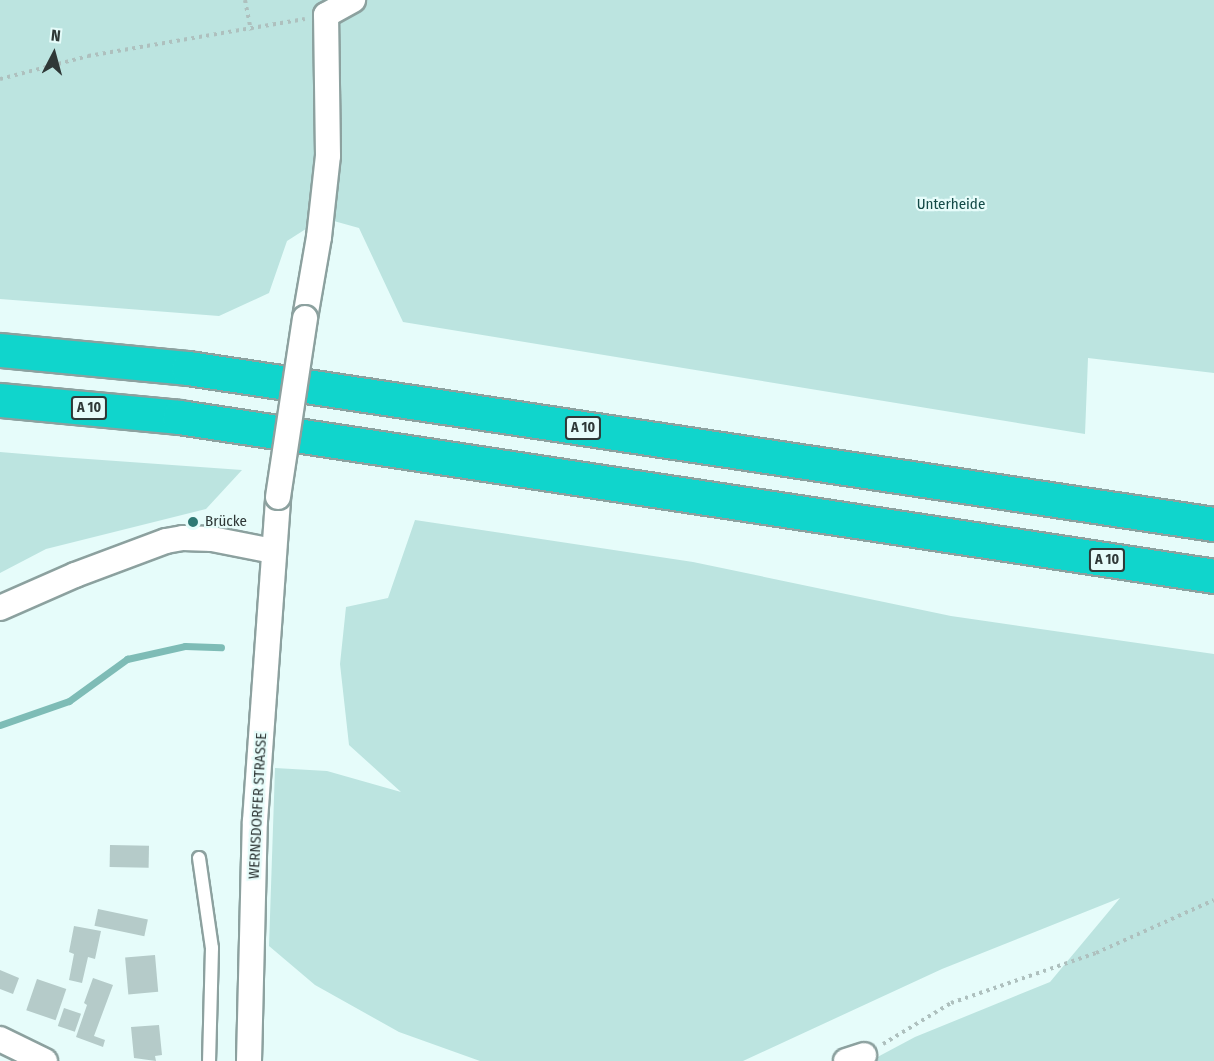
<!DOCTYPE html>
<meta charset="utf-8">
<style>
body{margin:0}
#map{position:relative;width:1214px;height:1061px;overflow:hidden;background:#e6fcfa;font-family:"Fira Sans Condensed",sans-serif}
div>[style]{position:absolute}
.green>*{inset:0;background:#bce4e0}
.stream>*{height:7px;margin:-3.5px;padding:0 3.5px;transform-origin:3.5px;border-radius:3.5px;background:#7ebcb6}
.building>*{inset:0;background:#b5cbc9;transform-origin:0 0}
.path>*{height:4px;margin-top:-2px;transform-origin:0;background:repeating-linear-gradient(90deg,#aec0be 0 3px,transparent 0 7.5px)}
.roads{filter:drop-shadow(2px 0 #8ca19f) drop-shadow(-2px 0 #8ca19f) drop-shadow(0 2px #8ca19f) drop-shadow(0 -2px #8ca19f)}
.service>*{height:12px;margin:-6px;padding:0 6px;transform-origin:6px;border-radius:6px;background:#fff}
.minor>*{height:24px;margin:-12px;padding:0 12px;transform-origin:12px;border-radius:12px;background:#fff}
.motorway>*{height:33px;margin:-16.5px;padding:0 16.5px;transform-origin:16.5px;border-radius:16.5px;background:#10d5cc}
.bridges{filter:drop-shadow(2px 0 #8ca19f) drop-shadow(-2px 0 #8ca19f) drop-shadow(0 2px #8ca19f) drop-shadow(0 -2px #8ca19f)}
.minor-bridge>*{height:24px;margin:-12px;padding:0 12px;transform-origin:12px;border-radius:12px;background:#fff}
.dots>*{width:16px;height:16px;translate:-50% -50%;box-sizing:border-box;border:3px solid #e6fcfa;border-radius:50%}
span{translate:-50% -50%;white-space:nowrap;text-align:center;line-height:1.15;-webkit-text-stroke:4.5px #e6fcfa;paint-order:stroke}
.shield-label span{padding:2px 4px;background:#e6fcfa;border:2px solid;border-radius:4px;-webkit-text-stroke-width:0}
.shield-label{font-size:14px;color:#2f3837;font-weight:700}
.park-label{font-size:15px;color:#134a47}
.poi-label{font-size:15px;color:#2f3837}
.left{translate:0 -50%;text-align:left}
.street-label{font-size:15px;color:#2f3837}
.north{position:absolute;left:24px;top:24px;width:60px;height:60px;-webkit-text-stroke:4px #e6fcfa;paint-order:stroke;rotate:6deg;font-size:16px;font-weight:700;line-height:24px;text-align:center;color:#2f3837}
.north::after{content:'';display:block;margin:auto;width:21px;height:27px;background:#2f3837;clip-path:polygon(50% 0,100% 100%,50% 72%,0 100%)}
</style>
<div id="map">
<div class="green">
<div style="clip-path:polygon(0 0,1214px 0,1214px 373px,1088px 358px,1085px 434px,403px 322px,359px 228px,323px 218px,287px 241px,269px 293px,219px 316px,0 299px)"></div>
<div style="clip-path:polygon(0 452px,60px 457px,242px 470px,206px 509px,46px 549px,0 573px)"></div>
<div style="clip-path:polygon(415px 520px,693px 562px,951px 616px,1214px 654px,1214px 1061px,870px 1061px,915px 1037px,1050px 982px,1120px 898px,942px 969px,743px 1061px,480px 1061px,399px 1032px,315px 985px,269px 946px,275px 768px,327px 771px,401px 792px,349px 745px,340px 664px,346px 607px,388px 598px)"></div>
</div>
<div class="stream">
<div style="left:0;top:725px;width:73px;rotate:-19.2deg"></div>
<div style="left:69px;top:701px;width:72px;rotate:-35.9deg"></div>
<div style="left:127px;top:659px;width:59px;rotate:-12.6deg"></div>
<div style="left:185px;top:646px;width:36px;rotate:2deg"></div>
</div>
<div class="building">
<div style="left:110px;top:845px;width:39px;height:22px;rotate:1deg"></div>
<div style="left:98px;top:909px;width:51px;height:17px;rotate:12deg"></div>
<div style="clip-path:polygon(74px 926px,101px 931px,95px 959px,88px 957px,82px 983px,69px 980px,74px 954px,69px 952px)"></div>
<div style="left:155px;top:955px;width:37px;height:30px;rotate:85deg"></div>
<div style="clip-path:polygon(0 970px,19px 978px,13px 994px,0 989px)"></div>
<div style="clip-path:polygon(93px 978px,113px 985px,94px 1036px,105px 1040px,103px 1047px,76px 1037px,87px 1005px,84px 1003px)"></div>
<div style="left:37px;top:979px;width:31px;height:33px;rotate:19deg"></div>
<div style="left:64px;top:1008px;width:18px;height:19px;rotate:19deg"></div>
<div style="clip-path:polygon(159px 1025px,162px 1055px,155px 1056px,156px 1061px,134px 1058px,131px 1027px)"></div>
</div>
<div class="path">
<div style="left:245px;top:0;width:31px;rotate:79deg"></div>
<div style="left:0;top:79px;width:91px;rotate:-14.6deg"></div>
<div style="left:88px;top:56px;width:220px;rotate:-9.7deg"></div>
<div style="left:883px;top:1044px;width:79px;rotate:-31.1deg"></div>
<div style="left:951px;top:1003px;width:153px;rotate:-19deg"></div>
<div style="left:1096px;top:953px;width:129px;rotate:-24.2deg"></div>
</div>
<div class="roads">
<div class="service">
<div style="left:199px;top:858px;width:91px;rotate:81.8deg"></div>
<div style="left:212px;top:948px;width:113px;rotate:91.5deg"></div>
</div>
<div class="minor">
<div style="left:305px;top:318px;width:82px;rotate:-80.2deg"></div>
<div style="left:319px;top:237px;width:81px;rotate:-83.7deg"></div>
<div style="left:328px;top:156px;width:141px;rotate:-90.8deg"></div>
<div style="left:326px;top:15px;width:31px;rotate:-29deg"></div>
<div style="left:0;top:608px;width:82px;rotate:-23.7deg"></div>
<div style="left:75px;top:575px;width:97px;rotate:-20.5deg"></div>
<div style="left:166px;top:541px;width:17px;rotate:-10deg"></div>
<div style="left:183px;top:538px;width:29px;rotate:2deg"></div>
<div style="left:212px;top:539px;width:62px;rotate:11.1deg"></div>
<div style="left:0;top:1039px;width:50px;rotate:26.1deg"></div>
<div style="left:249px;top:1061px;width:240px;rotate:-88.6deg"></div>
<div style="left:255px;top:821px;width:325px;rotate:-85.9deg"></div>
<div style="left:846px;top:1061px;width:19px;rotate:-18deg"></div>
</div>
<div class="motorway">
<div style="left:0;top:350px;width:189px;rotate:5.5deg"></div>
<div style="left:188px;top:368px;width:1038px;rotate:8.65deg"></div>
<div style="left:0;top:400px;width:180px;rotate:5.4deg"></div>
<div style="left:179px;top:417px;width:1047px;rotate:8.73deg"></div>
</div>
</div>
<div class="bridges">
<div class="minor-bridge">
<div style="left:278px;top:497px;width:181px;rotate:-81.4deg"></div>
</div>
</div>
<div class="dots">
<div style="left:193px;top:522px;background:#2f7873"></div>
</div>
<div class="shield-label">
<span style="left:89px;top:408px">A 10</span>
<span style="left:583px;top:428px">A 10</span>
<span style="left:1107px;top:560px">A 10</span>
</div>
<div class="park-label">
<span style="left:951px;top:205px">Unterheide</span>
</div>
<div class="poi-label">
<span class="left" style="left:205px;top:522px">Brücke</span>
</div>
<div class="street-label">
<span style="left:258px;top:806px;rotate:-87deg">WERNSDORFER STRASSE</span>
</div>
<div class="north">N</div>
</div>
